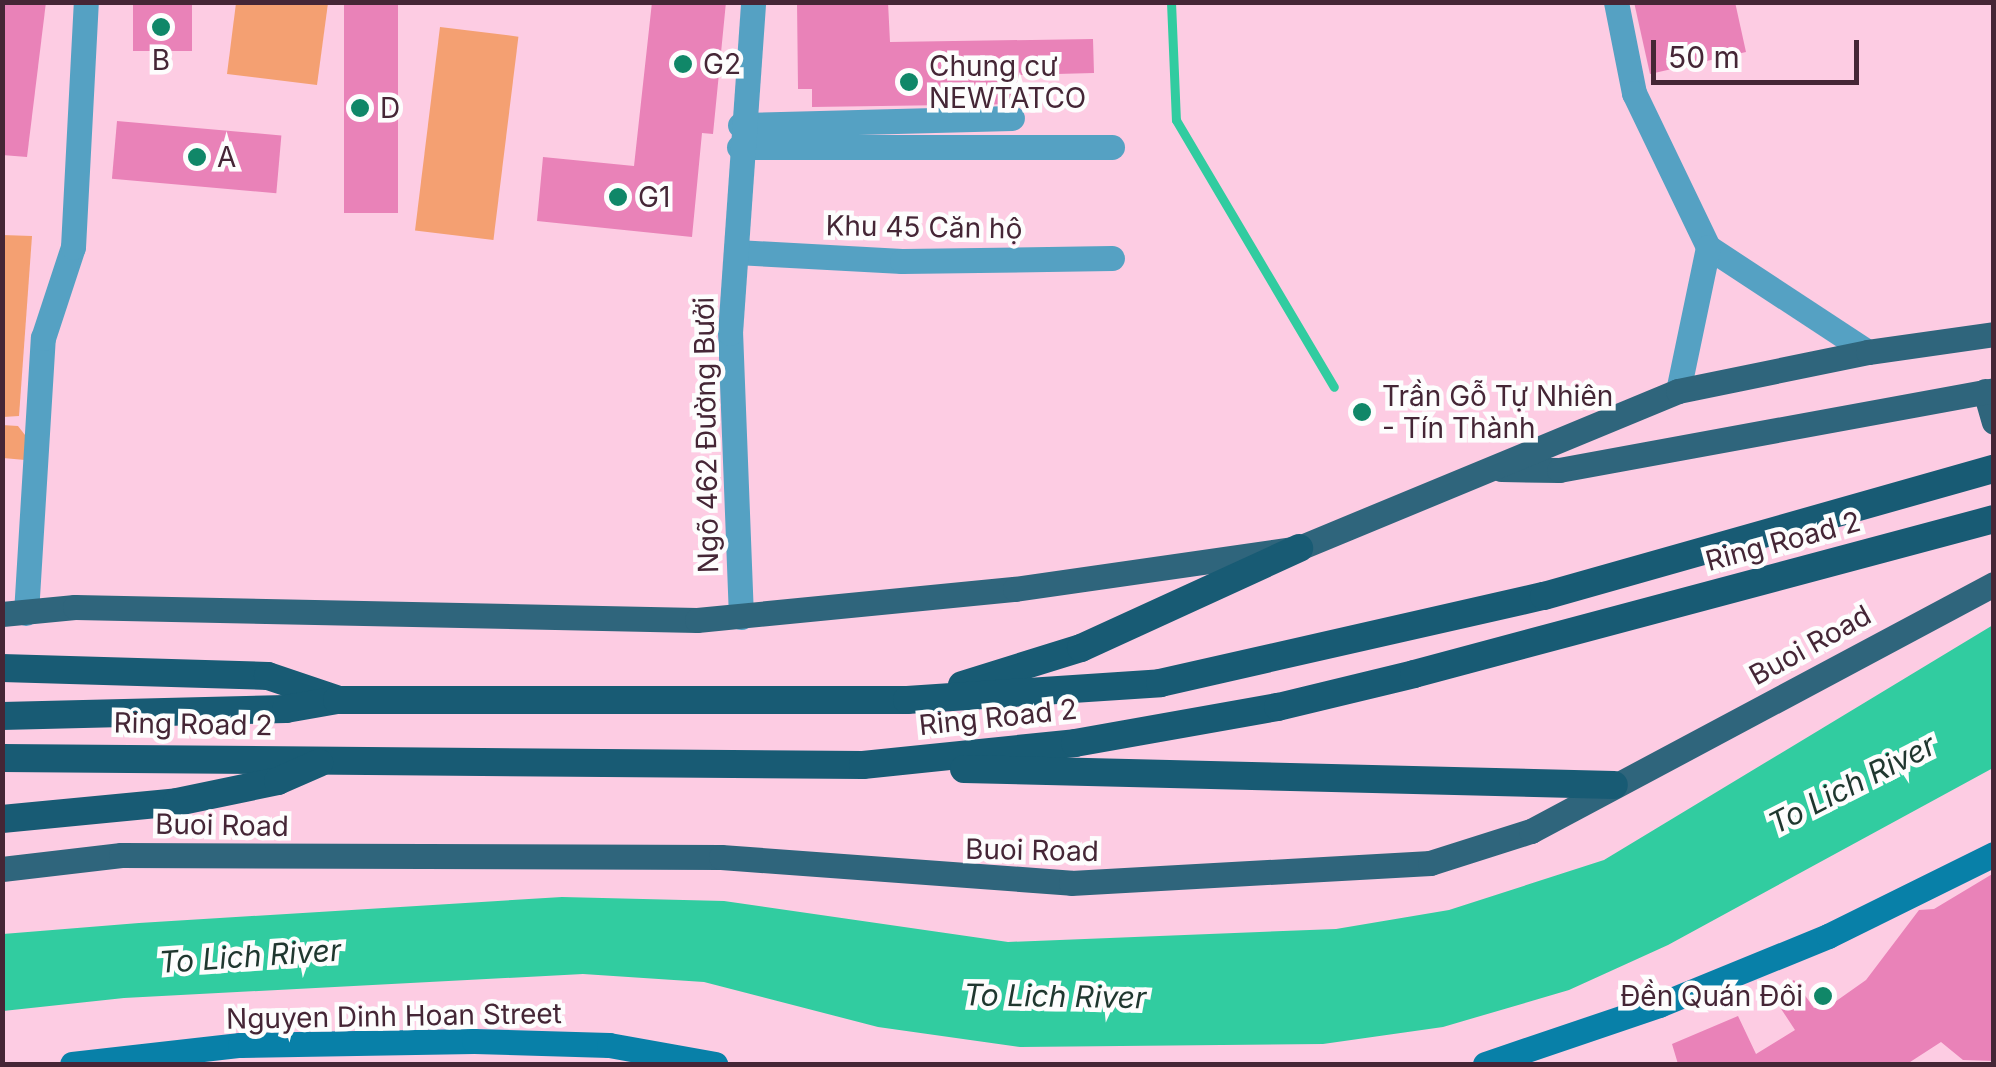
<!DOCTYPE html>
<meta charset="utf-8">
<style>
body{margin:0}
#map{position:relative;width:1996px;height:1067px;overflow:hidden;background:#fdcce3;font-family:Inter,sans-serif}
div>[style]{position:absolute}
.green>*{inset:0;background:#f4a072;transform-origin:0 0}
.water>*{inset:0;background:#31cca0}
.stream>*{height:9px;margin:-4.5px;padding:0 4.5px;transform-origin:4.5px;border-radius:4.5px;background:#31cca0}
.building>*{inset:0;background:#e982b8;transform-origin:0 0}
.minor>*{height:25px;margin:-12.5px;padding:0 12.5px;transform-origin:12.5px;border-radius:12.5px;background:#55a1c3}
.secondary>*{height:25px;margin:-12.5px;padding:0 12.5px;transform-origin:12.5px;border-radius:12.5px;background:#0880a8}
.primary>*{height:25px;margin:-12.5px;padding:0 12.5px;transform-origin:12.5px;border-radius:12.5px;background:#2f657c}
.trunk>*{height:28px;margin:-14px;padding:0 14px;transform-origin:14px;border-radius:14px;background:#185b74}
.dots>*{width:28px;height:28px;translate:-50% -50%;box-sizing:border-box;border:5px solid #fdfdfd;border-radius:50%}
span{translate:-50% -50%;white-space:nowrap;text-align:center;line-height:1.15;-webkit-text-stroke:9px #fdfdfd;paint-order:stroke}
.poi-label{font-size:28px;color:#452636}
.left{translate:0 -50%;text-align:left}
.right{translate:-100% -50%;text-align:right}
.street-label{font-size:28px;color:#452636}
.water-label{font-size:30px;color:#1f372f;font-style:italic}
.frame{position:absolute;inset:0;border:5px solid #452636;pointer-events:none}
.scale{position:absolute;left:1651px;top:40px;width:208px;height:45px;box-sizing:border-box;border:5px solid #452636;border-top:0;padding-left:12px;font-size:30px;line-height:35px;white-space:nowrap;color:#452636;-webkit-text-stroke:8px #fdfdfd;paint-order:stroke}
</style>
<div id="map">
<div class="green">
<div style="clip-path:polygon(236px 3px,328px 3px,317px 85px,227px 74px)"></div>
<div style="left:440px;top:27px;width:79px;height:205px;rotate:7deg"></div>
<div style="clip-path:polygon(2px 235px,32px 236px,19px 416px,3px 417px)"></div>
<div style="clip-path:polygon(2px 425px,18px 426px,25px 435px,25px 460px,3px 458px)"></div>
</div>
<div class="water">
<div style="clip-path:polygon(1993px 625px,1993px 768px,1668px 945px,1569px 990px,1443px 1027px,1323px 1044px,1020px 1047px,878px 1027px,704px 982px,583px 974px,124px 998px,3px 1011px,3px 934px,139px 923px,562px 897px,724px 901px,1008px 942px,1336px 929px,1449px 910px,1604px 860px)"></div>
</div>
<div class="stream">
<div style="left:1171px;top:2px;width:118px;rotate:87.6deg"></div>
<div style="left:1176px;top:120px;width:310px;rotate:59.4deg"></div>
</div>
<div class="building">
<div style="clip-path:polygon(2px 2px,46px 2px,27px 157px,2px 155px)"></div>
<div style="left:133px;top:2px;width:59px;height:49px"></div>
<div style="left:344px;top:2px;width:54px;height:211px"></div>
<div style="clip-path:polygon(652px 2px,726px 2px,713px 134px,702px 133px,692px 237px,537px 221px,543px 157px,634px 166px)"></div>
<div style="clip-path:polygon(797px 2px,888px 2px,890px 42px,1093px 39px,1094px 73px,1019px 75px,1020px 104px,812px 107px,812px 89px,798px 89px)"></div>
<div style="clip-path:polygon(1634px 2px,1735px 2px,1746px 52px,1650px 74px)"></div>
<div style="left:117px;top:121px;width:165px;height:58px;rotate:5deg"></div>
<div style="clip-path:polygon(1994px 873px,1994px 1061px,1963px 1060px,1941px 1042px,1907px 1064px,1678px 1064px,1672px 1044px,1738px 1016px,1756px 1054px,1795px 1030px,1772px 995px,1794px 980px,1814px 1008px,1832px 1004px,1866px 980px,1919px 910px,1934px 909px)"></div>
</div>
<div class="minor">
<div style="left:1616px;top:2px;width:93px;rotate:78.8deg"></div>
<div style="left:1634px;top:93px;width:171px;rotate:64.3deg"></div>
<div style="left:1708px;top:247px;width:191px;rotate:33.3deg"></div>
<div style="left:740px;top:125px;width:272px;rotate:-1.5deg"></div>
<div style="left:739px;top:147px;width:373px"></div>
<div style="left:736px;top:252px;width:166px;rotate:3.1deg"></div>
<div style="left:902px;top:261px;width:210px;rotate:-0.8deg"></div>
<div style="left:1678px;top:391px;width:147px;rotate:-78.2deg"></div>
<div style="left:26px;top:613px;width:276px;rotate:-86.5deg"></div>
<div style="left:43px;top:338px;width:96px;rotate:-71.8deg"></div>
<div style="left:73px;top:247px;width:245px;rotate:-87deg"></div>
<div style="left:741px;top:617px;width:284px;rotate:-92.2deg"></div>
<div style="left:730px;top:333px;width:332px;rotate:-86deg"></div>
</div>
<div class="secondary">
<div style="left:72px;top:1064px;width:169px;rotate:-6.5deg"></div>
<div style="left:240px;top:1045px;width:234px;rotate:-1deg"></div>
<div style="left:474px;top:1041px;width:135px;rotate:1.7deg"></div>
<div style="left:609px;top:1045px;width:108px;rotate:10.2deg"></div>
<div style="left:1485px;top:1064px;width:184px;rotate:-18.7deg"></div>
<div style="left:1659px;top:1005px;width:183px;rotate:-22.2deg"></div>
<div style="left:1828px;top:936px;width:185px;rotate:-26.3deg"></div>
</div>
<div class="primary">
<div style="left:1985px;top:391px;width:32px;rotate:74deg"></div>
<div style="left:1501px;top:469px;width:58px;rotate:1deg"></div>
<div style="left:1559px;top:470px;width:442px;rotate:-10.4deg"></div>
<div style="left:2px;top:614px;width:73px;rotate:-5.5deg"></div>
<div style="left:75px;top:607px;width:622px;rotate:1.2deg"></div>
<div style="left:697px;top:620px;width:320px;rotate:-5.6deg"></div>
<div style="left:1015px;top:589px;width:287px;rotate:-8.2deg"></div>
<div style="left:1299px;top:548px;width:410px;rotate:-22.5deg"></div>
<div style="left:1678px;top:391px;width:194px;rotate:-11.6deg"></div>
<div style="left:1868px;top:352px;width:127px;rotate:-8.1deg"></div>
<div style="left:2px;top:869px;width:120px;rotate:-6.7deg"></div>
<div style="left:121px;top:855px;width:600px;rotate:0.19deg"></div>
<div style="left:721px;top:857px;width:351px;rotate:4.2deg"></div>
<div style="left:1071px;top:883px;width:360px;rotate:-3.2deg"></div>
<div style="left:1430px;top:863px;width:106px;rotate:-17.6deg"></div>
<div style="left:1531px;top:831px;width:525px;rotate:-28.08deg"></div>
</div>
<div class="trunk">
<div style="left:2px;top:668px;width:266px;rotate:1.7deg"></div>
<div style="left:268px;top:676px;width:72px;rotate:18.7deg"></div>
<div style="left:962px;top:685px;width:125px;rotate:-17.3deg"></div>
<div style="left:1081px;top:648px;width:240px;rotate:-24.6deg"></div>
<div style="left:2px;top:716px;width:284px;rotate:-1.4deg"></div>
<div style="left:286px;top:709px;width:52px;rotate:-10deg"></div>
<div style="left:337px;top:700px;width:570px"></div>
<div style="left:907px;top:700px;width:254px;rotate:-3.8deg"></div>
<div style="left:1160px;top:683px;width:394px;rotate:-12.8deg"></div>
<div style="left:1544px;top:596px;width:468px;rotate:-15.8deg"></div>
<div style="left:2px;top:758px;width:861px;rotate:0.47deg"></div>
<div style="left:863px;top:765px;width:213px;rotate:-5.9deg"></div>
<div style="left:1075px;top:743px;width:206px;rotate:-10.1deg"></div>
<div style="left:1278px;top:707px;width:140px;rotate:-13.6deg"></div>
<div style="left:1414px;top:674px;width:600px;rotate:-14.96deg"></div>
<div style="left:964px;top:769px;width:650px;rotate:1.41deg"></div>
<div style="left:2px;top:819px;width:176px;rotate:-5.5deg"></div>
<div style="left:177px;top:802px;width:103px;rotate:-11.7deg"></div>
<div style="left:278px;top:781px;width:45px;rotate:-23.7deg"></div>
</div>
<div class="dots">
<div style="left:161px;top:27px;background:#108768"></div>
<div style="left:683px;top:64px;background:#108768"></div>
<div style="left:909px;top:82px;background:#108768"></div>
<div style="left:360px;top:108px;background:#108768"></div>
<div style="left:197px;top:157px;background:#108768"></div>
<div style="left:618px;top:197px;background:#108768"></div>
<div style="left:1362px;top:412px;background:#108768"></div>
<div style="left:1823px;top:996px;background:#108768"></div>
</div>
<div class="poi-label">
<span style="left:161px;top:60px">B</span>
<span class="left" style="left:703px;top:64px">G2</span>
<span class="left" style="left:929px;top:82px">Chung cư<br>NEWTATCO</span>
<span class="left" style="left:380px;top:108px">D</span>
<span class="left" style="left:217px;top:157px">A</span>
<span class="left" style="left:638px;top:197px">G1</span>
<span class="left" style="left:1382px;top:412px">Trần Gỗ Tự Nhiên<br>- Tín Thành</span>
<span class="right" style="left:1803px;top:996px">Đền Quán Đôi</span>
</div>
<div class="street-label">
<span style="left:924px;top:227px;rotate:1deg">Khu 45 Căn hộ</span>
<span style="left:706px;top:435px;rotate:-91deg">Ngõ 462 Đường Bưởi</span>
<span style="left:1783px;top:541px;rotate:-15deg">Ring Road 2</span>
<span style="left:1810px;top:645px;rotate:-29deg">Buoi Road</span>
<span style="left:998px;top:717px;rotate:-6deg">Ring Road 2</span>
<span style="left:193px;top:724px;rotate:1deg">Ring Road 2</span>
<span style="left:222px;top:825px;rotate:1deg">Buoi Road</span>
<span style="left:1032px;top:850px;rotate:1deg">Buoi Road</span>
<span style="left:394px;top:1016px;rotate:-1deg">Nguyen Dinh Hoan Street</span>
</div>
<div class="water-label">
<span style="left:1852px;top:784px;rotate:-27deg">To Lich River</span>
<span style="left:250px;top:956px;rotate:-4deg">To Lich River</span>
<span style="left:1055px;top:996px;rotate:1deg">To Lich River</span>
</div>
<div class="frame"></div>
<div class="scale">50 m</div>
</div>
